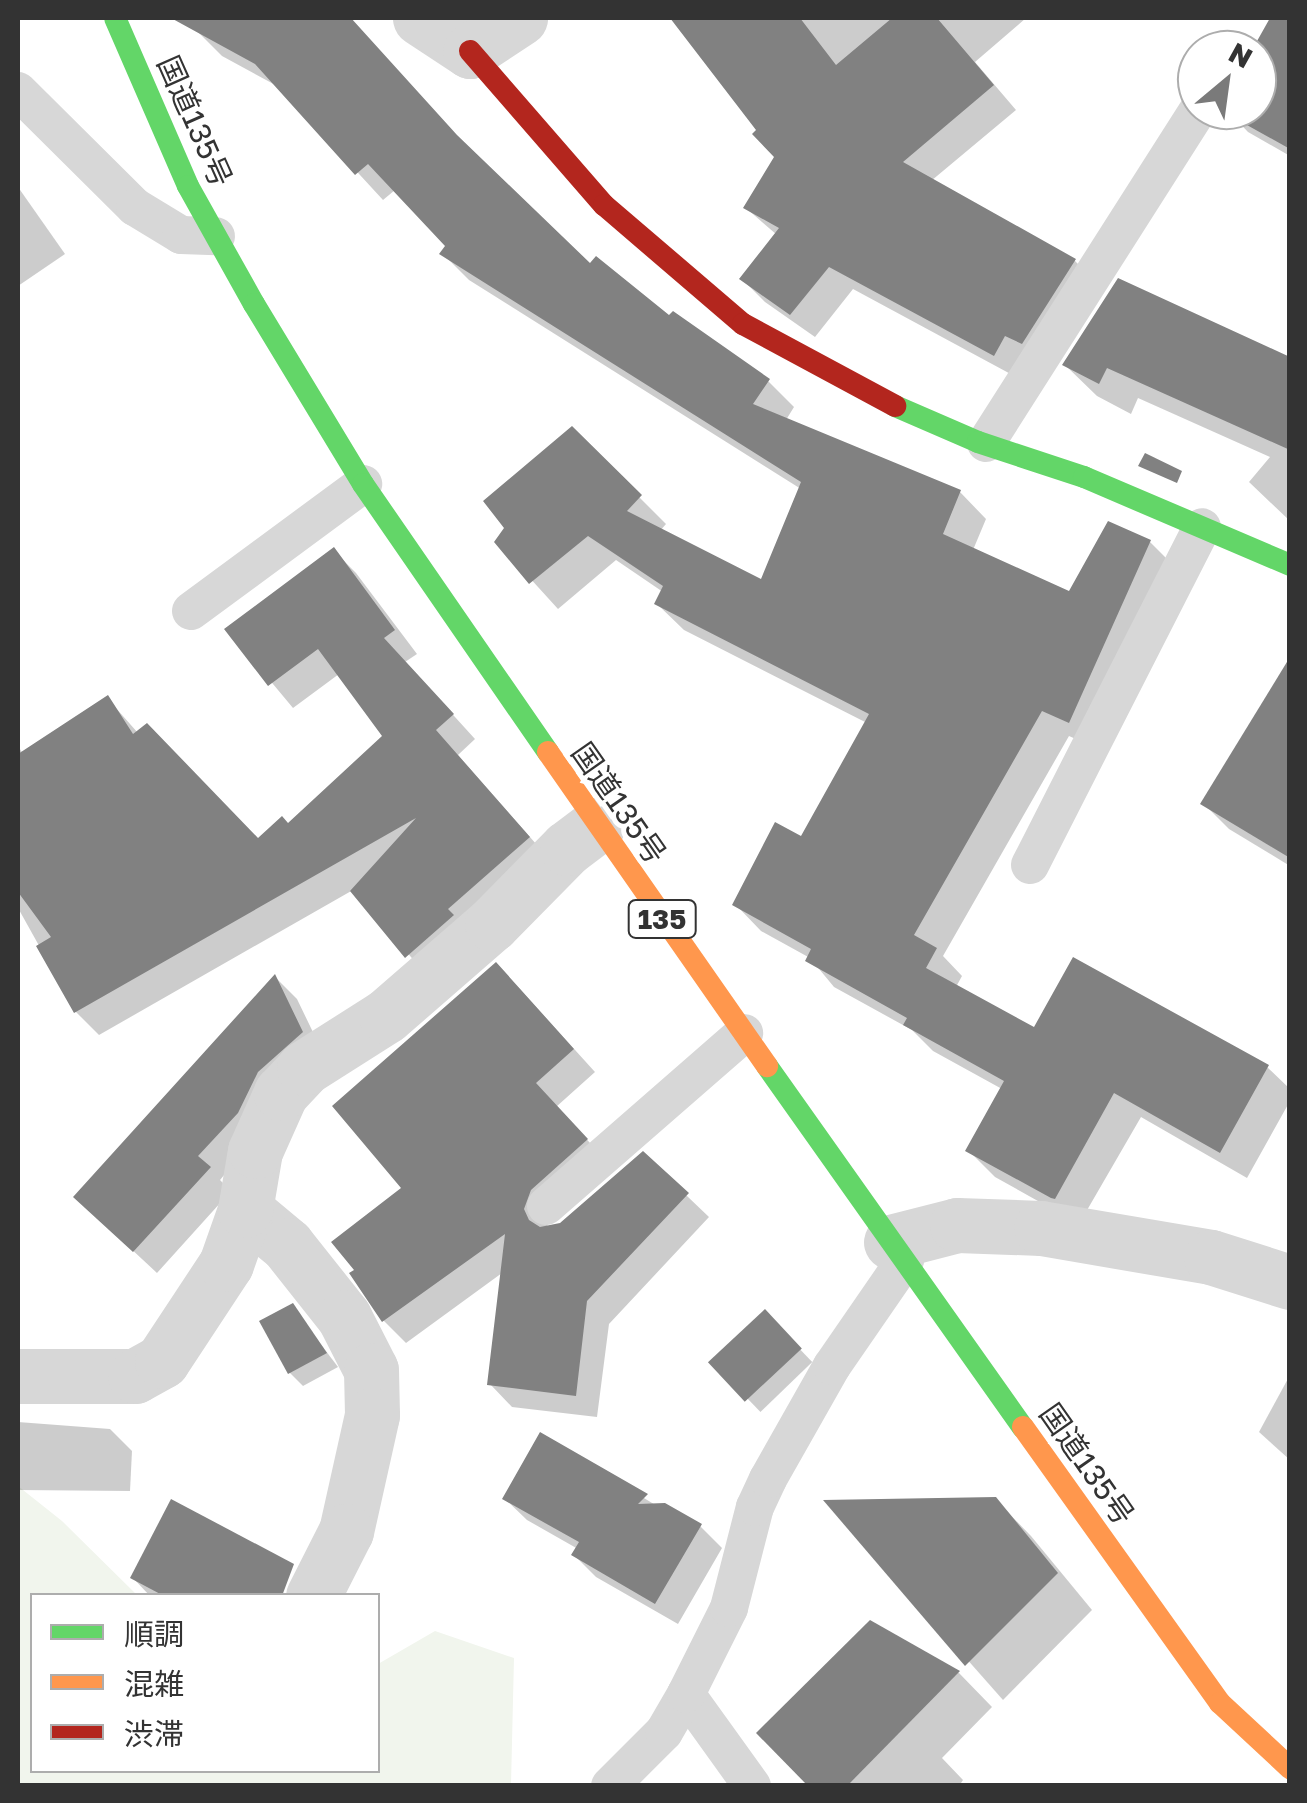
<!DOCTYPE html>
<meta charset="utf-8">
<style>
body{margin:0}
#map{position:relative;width:1307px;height:1803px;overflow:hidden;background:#fff;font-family:"Golos Text","Noto Sans JP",sans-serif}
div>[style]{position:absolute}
.green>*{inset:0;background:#f1f5ed}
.shadow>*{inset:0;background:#0003;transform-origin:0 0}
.building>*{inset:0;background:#818181;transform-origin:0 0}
.lane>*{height:38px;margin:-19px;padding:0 19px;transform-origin:19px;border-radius:19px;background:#d7d7d7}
.street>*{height:55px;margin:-27.5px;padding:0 27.5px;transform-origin:27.5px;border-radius:27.5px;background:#d7d7d7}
.fast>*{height:22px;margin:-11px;padding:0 11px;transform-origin:11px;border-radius:11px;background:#63d668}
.slow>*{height:22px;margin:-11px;padding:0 11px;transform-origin:11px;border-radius:11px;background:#ff974d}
.jam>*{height:22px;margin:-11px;padding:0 11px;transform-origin:11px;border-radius:11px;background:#b3261e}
span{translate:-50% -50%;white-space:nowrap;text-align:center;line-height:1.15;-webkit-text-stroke:10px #fff;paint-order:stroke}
.shield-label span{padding:2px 8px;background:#fff;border:2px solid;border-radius:8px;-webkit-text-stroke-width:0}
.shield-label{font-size:28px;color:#333;font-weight:700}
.street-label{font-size:30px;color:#333}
.frame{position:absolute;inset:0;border:20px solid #333;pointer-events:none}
.legend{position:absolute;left:30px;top:1593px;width:350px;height:180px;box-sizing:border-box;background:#fff;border:2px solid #adadad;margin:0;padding:12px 18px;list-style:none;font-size:30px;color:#333}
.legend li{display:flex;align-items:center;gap:20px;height:50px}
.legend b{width:50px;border:2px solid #adadad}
.north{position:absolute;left:1177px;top:30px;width:100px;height:100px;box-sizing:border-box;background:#fff;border:2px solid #adadad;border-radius:50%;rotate:29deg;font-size:28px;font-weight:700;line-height:40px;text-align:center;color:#333}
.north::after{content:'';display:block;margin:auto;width:35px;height:45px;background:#7a7a7a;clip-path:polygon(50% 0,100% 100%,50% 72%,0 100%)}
</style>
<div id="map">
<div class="green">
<div style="clip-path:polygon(18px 1486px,62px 1521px,137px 1595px,32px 1596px,32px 1770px,378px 1770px,378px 1664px,435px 1631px,514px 1658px,511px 1785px,18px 1785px)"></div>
</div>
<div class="shadow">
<div style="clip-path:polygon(202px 18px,325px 18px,340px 26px,349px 18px,476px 157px,590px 266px,768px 381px,794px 407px,786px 420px,960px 492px,986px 519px,973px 550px,1070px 594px,1150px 542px,1176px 568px,1096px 748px,1069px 736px,943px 956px,962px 976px,956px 987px,1035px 1031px,1267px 1067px,1290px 1089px,1290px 1101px,1247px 1178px,1141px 1117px,1079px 1224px,995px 1177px,968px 1150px,1002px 1089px,933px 1051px,912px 1030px,834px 987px,810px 958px,761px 931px,735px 904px,802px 839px,867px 723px,684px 630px,657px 604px,663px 592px,616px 560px,558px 609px,497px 542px,572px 430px,666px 524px,660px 531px,762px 583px,801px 489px,469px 280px,443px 254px,448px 246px,395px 190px,383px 200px,279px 87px,222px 56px,195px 29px)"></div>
<div style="clip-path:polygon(673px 18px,1026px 18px,975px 62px,1016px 110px,931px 181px,1075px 261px,1098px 284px,1018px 378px,853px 289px,815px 337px,765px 302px,742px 279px,777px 235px,746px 208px,777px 157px)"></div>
<div style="clip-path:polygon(1263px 36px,1290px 51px,1290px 156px,1248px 132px,1227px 110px,1257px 110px,1255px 50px)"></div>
<div style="clip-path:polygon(18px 187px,65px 254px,18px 286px)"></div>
<div style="clip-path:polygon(1290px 360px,1290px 521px,1249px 482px,1270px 457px,1138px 398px,1131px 414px,1097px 396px,1065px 365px)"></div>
<div style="clip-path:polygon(333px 550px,356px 573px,417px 654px,405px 662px,475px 739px,458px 755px,551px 861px,430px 979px,353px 890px,99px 1035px,76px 1012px,18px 908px,18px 746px,23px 754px,107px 698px,138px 733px,258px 841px,289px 826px,385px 736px,339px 674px,293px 708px,227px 629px)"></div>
<div style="clip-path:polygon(1290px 716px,1290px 866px,1229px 829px,1203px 803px)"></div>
<div style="clip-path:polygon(275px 977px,297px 999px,324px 1055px,220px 1180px,231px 1191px,157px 1273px,99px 1219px)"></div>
<div style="clip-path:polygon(518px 987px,595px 1072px,556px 1107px,609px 1163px,552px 1212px,546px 1230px,561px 1226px,643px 1154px,709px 1217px,609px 1324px,597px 1417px,512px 1407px,490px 1384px,502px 1273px,406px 1343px,384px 1321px,353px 1274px)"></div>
<div style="clip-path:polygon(292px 1306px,338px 1367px,303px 1386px,290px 1373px,263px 1322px)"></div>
<div style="left:765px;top:1313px;width:68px;height:72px;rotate:46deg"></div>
<div style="clip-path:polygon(1290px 1375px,1290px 1460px,1259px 1432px)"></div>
<div style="clip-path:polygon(18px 1422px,110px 1429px,132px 1451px,130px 1491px,18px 1490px)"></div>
<div style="clip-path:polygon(541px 1435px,657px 1506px,700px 1526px,722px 1548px,678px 1624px,596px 1577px,574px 1555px,578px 1549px,527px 1520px,505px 1499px)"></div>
<div style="clip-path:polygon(995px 1499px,1031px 1536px,1092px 1610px,1003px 1700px,828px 1502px)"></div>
<div style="clip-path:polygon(133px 1578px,259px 1596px,150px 1596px)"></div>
<div style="clip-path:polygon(870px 1623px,959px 1673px,992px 1707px,942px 1758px,963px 1780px,959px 1786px,812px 1786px)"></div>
</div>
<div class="building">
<div style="clip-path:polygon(171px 18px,351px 18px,457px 135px,590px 263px,596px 256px,669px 315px,673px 311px,770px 379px,753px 404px,961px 490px,943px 534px,1069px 591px,1108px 521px,1151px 540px,1069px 723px,1042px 711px,914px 935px,937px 948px,926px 968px,1034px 1027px,1073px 957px,1269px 1065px,1220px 1153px,1114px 1093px,1055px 1199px,1051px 1198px,965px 1151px,1004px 1081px,903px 1025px,907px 1018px,805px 961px,811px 949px,732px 905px,775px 822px,801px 836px,869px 714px,654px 604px,663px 586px,588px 536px,529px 584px,494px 542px,504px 528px,483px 501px,572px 426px,642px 495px,627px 511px,761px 579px,801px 482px,439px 254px,445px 246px,368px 164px,355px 175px,255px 64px)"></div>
<div style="clip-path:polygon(670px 18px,800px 18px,836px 65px,892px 18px,937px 18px,994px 85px,903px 162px,1076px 259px,1022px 344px,1005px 336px,994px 356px,829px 267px,790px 315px,739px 279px,779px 228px,743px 208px,774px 157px,752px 134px,756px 130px)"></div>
<div style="clip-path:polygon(1270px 18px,1290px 18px,1290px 149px,1220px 110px,1257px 110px,1257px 50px,1252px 50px)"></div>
<div style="clip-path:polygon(1118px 278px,1290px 357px,1290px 450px,1107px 368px,1099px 384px,1062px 365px)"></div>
<div style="clip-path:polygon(1145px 453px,1182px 471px,1177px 483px,1138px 466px)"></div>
<div style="clip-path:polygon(334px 547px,395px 630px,384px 638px,454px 714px,436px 730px,530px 837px,448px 909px,454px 915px,405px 958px,350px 891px,416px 818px,74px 1013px,36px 946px,51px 937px,18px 892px,18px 754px,108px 695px,133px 734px,147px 723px,258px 838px,282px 816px,288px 823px,382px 736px,318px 649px,268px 686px,224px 629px)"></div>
<div style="clip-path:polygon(1290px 657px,1290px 858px,1200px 804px)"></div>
<div style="clip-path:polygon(496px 962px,574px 1049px,536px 1083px,588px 1139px,531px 1190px,524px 1209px,529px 1220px,540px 1227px,560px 1223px,643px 1151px,689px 1193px,587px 1301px,576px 1396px,487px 1385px,505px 1234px,382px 1322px,349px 1273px,354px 1270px,331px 1242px,401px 1188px,332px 1106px)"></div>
<div style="clip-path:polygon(275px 974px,303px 1032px,258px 1072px,238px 1113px,198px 1156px,211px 1167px,133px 1252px,73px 1197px)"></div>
<div style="clip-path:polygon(293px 1303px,327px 1353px,288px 1374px,259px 1321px)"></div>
<div style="left:765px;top:1309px;width:54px;height:78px;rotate:47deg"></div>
<div style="clip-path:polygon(540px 1432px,648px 1494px,638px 1504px,665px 1503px,702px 1524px,655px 1604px,571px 1555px,579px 1542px,502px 1499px)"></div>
<div style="clip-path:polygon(996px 1497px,1058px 1573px,965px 1666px,823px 1500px)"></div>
<div style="clip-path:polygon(171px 1499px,294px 1564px,282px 1596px,164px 1596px,130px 1578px)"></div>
<div style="clip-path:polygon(870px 1620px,960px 1671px,847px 1786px,808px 1786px,756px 1733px)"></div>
</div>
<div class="lane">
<div style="left:18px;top:91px;width:165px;rotate:44.8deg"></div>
<div style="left:135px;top:207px;width:54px;rotate:31.3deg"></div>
<div style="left:181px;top:235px;width:35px;rotate:2deg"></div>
<div style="left:986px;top:443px;width:395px;rotate:-57.5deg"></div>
<div style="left:191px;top:611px;width:214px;rotate:-36.4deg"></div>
<div style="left:1030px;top:865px;width:379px;rotate:-63deg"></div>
<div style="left:546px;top:1206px;width:263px;rotate:-41.1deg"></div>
<div style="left:686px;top:1694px;width:113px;rotate:54.3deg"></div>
<div style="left:610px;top:1786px;width:76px;rotate:-45deg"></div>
<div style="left:664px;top:1732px;width:44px;rotate:-59.9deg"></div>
<div style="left:686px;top:1694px;width:96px;rotate:-63.4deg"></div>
<div style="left:729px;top:1608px;width:104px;rotate:-75.6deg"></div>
<div style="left:755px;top:1507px;width:31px;rotate:-65deg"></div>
<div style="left:768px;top:1479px;width:130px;rotate:-60.5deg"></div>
<div style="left:832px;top:1366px;width:129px;rotate:-55.4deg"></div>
</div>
<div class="street">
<div style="left:420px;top:18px;width:60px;rotate:33.4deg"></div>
<div style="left:470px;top:51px;width:60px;rotate:-33.4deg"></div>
<div style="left:245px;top:1210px;width:55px;rotate:39.8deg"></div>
<div style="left:287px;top:1245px;width:92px;rotate:51.6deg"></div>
<div style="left:344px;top:1317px;width:59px;rotate:63deg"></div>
<div style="left:371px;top:1370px;width:45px;rotate:88.7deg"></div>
<div style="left:372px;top:1415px;width:119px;rotate:102.6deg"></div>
<div style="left:346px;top:1531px;width:73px;rotate:116.9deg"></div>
<div style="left:891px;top:1242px;width:68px;rotate:-14.4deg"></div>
<div style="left:957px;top:1225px;width:84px;rotate:2deg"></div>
<div style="left:1041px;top:1228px;width:172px;rotate:9.7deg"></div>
<div style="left:1211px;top:1257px;width:83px;rotate:17.6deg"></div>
<div style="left:18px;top:1376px;width:117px"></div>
<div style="left:135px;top:1376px;width:31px;rotate:-29deg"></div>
<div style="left:162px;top:1361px;width:116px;rotate:-56.6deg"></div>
<div style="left:226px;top:1264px;width:57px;rotate:-70.6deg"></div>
<div style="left:245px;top:1210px;width:60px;rotate:-80.4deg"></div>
<div style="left:255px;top:1151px;width:64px;rotate:-65.9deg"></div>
<div style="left:281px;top:1093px;width:34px;rotate:-47deg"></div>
<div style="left:304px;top:1068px;width:97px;rotate:-32.4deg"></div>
<div style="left:386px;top:1016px;width:140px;rotate:-41deg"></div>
<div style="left:492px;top:924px;width:107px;rotate:-45.4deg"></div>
<div style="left:567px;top:848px;width:39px;rotate:-37deg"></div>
</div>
<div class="fast">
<div style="left:115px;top:18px;width:183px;rotate:66.5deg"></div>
<div style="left:188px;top:186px;width:135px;rotate:60.8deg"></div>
<div style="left:254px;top:304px;width:210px;rotate:58.8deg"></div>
<div style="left:363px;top:484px;width:326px;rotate:55.4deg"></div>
<div style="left:895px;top:406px;width:90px;rotate:23.4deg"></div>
<div style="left:978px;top:442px;width:112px;rotate:18.3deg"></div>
<div style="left:1084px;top:477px;width:224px;rotate:23.1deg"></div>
<div style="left:767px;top:1066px;width:443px;rotate:54.7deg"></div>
</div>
<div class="slow">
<div style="left:548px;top:752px;width:383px;rotate:55.1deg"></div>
<div style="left:1023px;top:1427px;width:339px;rotate:54.5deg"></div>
<div style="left:1220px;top:1703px;width:96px;rotate:42.9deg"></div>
</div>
<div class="jam">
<div style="left:470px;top:51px;width:204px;rotate:49deg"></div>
<div style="left:604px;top:205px;width:183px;rotate:40.6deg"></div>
<div style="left:743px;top:324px;width:173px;rotate:28.3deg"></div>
</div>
<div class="shield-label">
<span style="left:662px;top:919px">135</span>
</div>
<div class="street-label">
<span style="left:195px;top:121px;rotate:66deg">国道135号</span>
<span style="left:619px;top:803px;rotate:55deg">国道135号</span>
<span style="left:1087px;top:1464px;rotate:55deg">国道135号</span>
</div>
<div class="frame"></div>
<ul class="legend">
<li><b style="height:12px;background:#63d668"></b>順調</li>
<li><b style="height:12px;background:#ff974d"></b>混雑</li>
<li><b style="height:12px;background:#b3261e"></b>渋滞</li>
</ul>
<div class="north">N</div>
</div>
